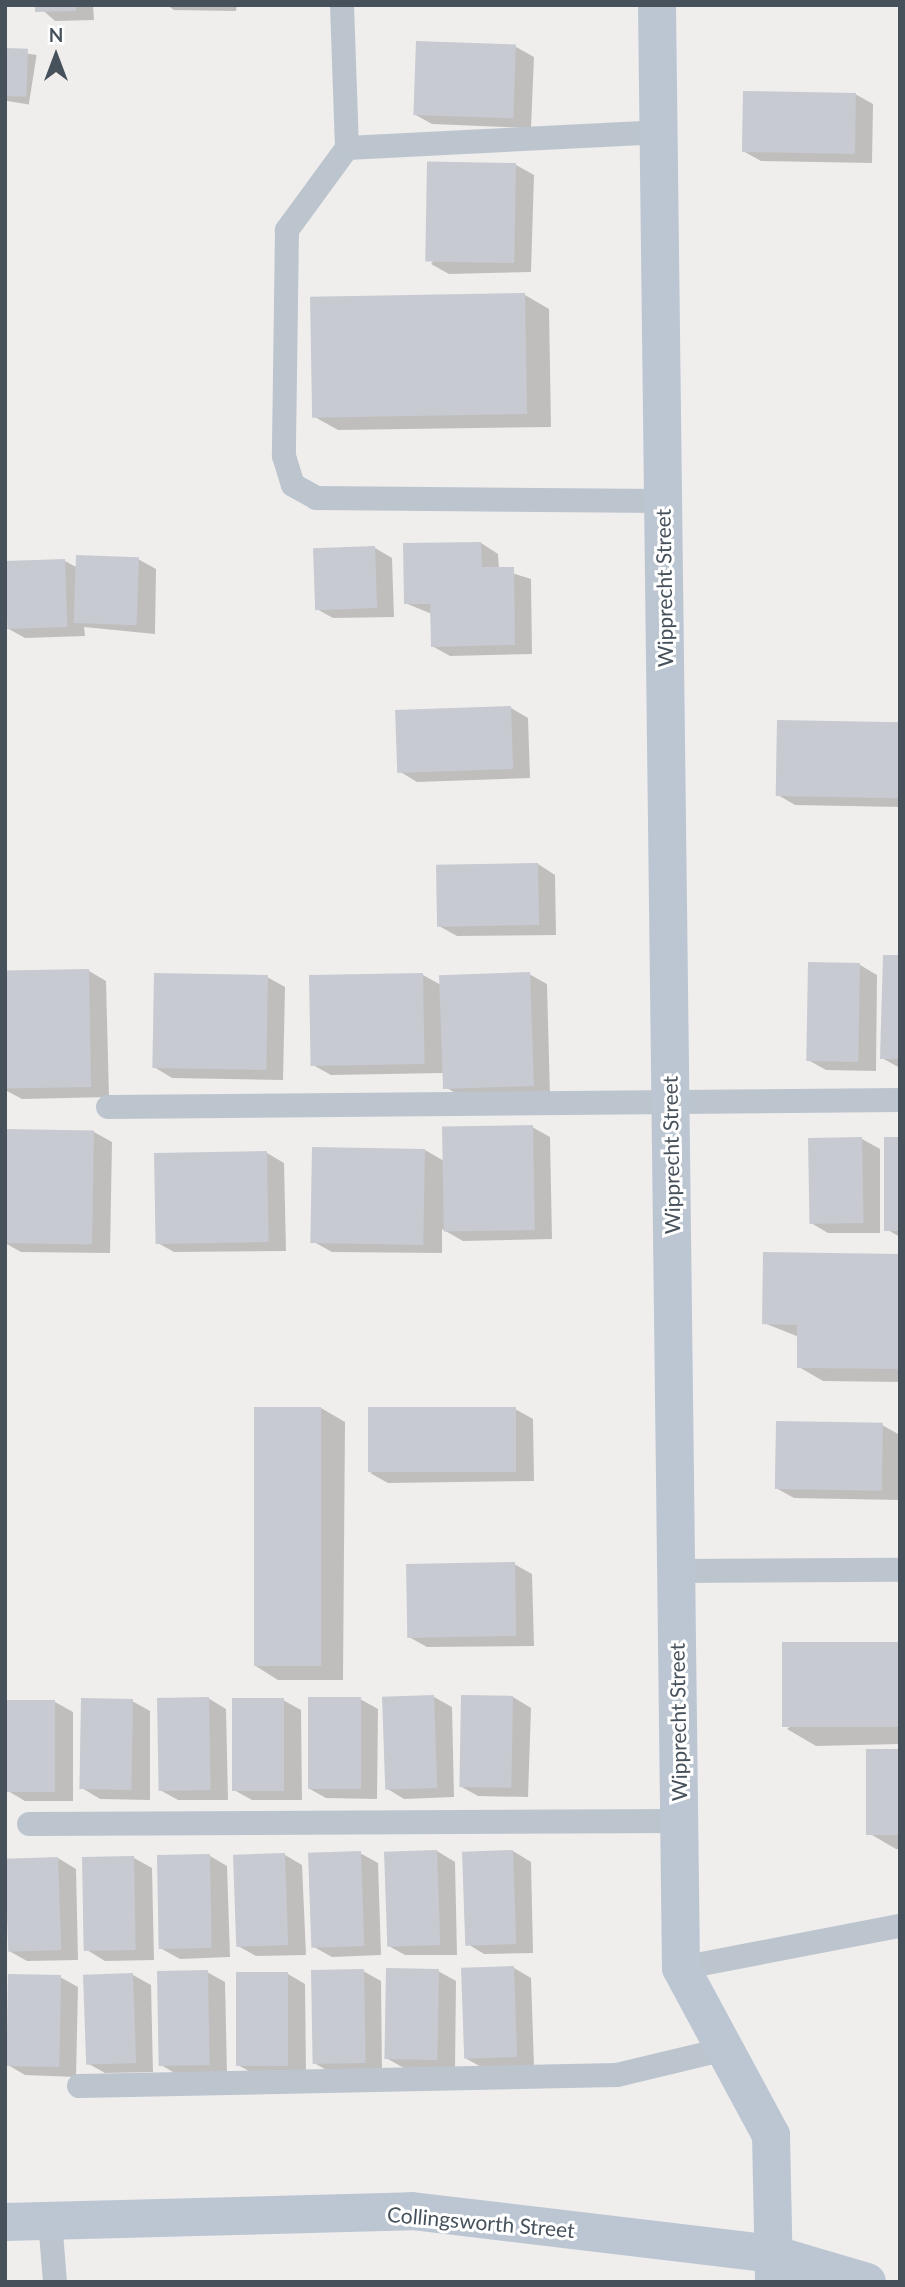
<!DOCTYPE html>
<style>
body{margin:0}
#map{position:relative;width:905px;height:2287px;overflow:hidden;background:#f0eded;font-family:Lato,sans-serif}
div>[style]{position:absolute}
.shadow>*{inset:0;background:#0003;transform-origin:0 0}
.building>*{inset:0;background:#c7cad0;transform-origin:0 0}
.lane>*{height:24px;margin:-12px;padding:0 12px;transform-origin:12px;border-radius:12px;background:#bcc5cd}
.secondary>*{height:38px;margin:-19px;padding:0 19px;transform-origin:19px;border-radius:19px;background:#bbc6d2}
span{translate:-50% -50%;white-space:nowrap;text-align:center;line-height:1.15;-webkit-text-stroke:6px #fff;paint-order:stroke}
.street-label{font-size:21px;color:#46515b}
.frame{position:absolute;inset:0;border:7px solid #46515b;pointer-events:none}
.north{position:absolute;left:21px;top:21px;width:70px;height:70px;-webkit-text-stroke:5px #fff;paint-order:stroke;rotate:0deg;font-size:19px;font-weight:700;line-height:28px;text-align:center;color:#46515b}
.north::after{content:'';display:block;margin:auto;width:24px;height:32px;background:#46515b;clip-path:polygon(50% 0,100% 100%,50% 72%,0 100%)}
</style>
<div id="map">
<div class="shadow">
<div style="clip-path:polygon(37px 5px,93px 5px,94px 20px,55px 21px)"></div>
<div style="clip-path:polygon(167px 5px,237px 5px,236px 11px,174px 10px)"></div>
<div style="clip-path:polygon(516px 47px,534px 57px,531px 128px,432px 124px,414px 114px)"></div>
<div style="left:5px;top:50px;width:32px;height:50px;rotate:9deg"></div>
<div style="clip-path:polygon(855px 94px,873px 104px,872px 163px,761px 161px,743px 151px)"></div>
<div style="clip-path:polygon(516px 165px,534px 175px,531px 272px,449px 274px,431px 264px)"></div>
<div style="clip-path:polygon(525px 295px,549px 309px,551px 427px,338px 430px,313px 416px)"></div>
<div style="clip-path:polygon(481px 543px,498px 554px,499px 569px,531px 579px,532px 654px,450px 656px,432px 646px,432px 614px,405px 603px)"></div>
<div style="clip-path:polygon(375px 548px,392px 558px,394px 617px,333px 618px,315px 608px)"></div>
<div style="clip-path:polygon(138px 559px,156px 569px,155px 634px,84px 627px,85px 636px,25px 638px,7px 628px,65px 561px,78px 568px)"></div>
<div style="clip-path:polygon(511px 708px,528px 718px,530px 778px,417px 782px,399px 771px)"></div>
<div style="clip-path:polygon(900px 724px,900px 807px,795px 805px,778px 795px)"></div>
<div style="clip-path:polygon(538px 864px,555px 875px,556px 935px,457px 936px,439px 926px)"></div>
<div style="clip-path:polygon(900px 957px,900px 1068px,882px 1058px)"></div>
<div style="clip-path:polygon(860px 965px,877px 975px,876px 1071px,826px 1070px,808px 1060px)"></div>
<div style="clip-path:polygon(89px 971px,106px 981px,109px 1097px,22px 1099px,5px 1090px)"></div>
<div style="clip-path:polygon(529px 974px,547px 984px,550px 1095px,461px 1096px,443px 1086px,443px 1073px,331px 1075px,313px 1065px,423px 975px,441px 985px)"></div>
<div style="clip-path:polygon(267px 977px,285px 987px,283px 1080px,172px 1078px,154px 1067px)"></div>
<div style="clip-path:polygon(532px 1127px,550px 1137px,552px 1239px,463px 1241px,442px 1229px,442px 1253px,332px 1252px,314px 1242px,425px 1150px,444px 1161px)"></div>
<div style="clip-path:polygon(5px 1130px,94px 1132px,112px 1142px,110px 1253px,21px 1252px,5px 1243px)"></div>
<div style="clip-path:polygon(862px 1139px,880px 1149px,880px 1233px,828px 1233px,811px 1223px)"></div>
<div style="clip-path:polygon(900px 1139px,900px 1237px,888px 1230px)"></div>
<div style="clip-path:polygon(267px 1153px,284px 1163px,286px 1251px,174px 1252px,156px 1242px)"></div>
<div style="clip-path:polygon(900px 1255px,900px 1382px,823px 1381px,799px 1367px,799px 1337px,764px 1323px)"></div>
<div style="clip-path:polygon(321px 1408px,345px 1422px,343px 1680px,278px 1680px,254px 1665px)"></div>
<div style="clip-path:polygon(515px 1409px,533px 1419px,534px 1481px,388px 1483px,370px 1473px)"></div>
<div style="clip-path:polygon(882px 1425px,900px 1435px,898px 1500px,794px 1498px,776px 1488px)"></div>
<div style="clip-path:polygon(514px 1564px,532px 1574px,534px 1646px,427px 1647px,409px 1637px)"></div>
<div style="clip-path:polygon(900px 1643px,900px 1744px,816px 1746px,787px 1729px)"></div>
<div style="clip-path:polygon(434px 1697px,452px 1707px,454px 1797px,404px 1799px,386px 1788px)"></div>
<div style="clip-path:polygon(513px 1697px,531px 1708px,528px 1797px,478px 1796px,460px 1786px)"></div>
<div style="clip-path:polygon(208px 1698px,226px 1709px,228px 1800px,178px 1800px,160px 1790px)"></div>
<div style="clip-path:polygon(360px 1699px,378px 1709px,377px 1799px,326px 1798px,308px 1788px)"></div>
<div style="clip-path:polygon(283px 1700px,301px 1710px,302px 1800px,252px 1800px,234px 1790px)"></div>
<div style="clip-path:polygon(132px 1701px,150px 1711px,150px 1800px,100px 1799px,82px 1788px)"></div>
<div style="clip-path:polygon(55px 1702px,73px 1712px,73px 1801px,25px 1801px,8px 1791px)"></div>
<div style="clip-path:polygon(900px 1751px,900px 1849px,896px 1849px,872px 1835px)"></div>
<div style="clip-path:polygon(437px 1851px,455px 1862px,457px 1955px,405px 1955px,387px 1945px)"></div>
<div style="clip-path:polygon(513px 1851px,531px 1862px,533px 1953px,484px 1954px,466px 1943px)"></div>
<div style="clip-path:polygon(360px 1853px,378px 1863px,381px 1955px,332px 1957px,314px 1947px)"></div>
<div style="clip-path:polygon(285px 1855px,302px 1865px,306px 1955px,256px 1956px,238px 1946px)"></div>
<div style="clip-path:polygon(210px 1856px,227px 1866px,230px 1957px,180px 1959px,162px 1949px)"></div>
<div style="clip-path:polygon(58px 1858px,76px 1869px,78px 1960px,27px 1961px,9px 1951px)"></div>
<div style="clip-path:polygon(134px 1858px,152px 1868px,154px 1960px,105px 1961px,87px 1950px)"></div>
<div style="clip-path:polygon(514px 1968px,531px 1978px,534px 2066px,483px 2068px,465px 2058px)"></div>
<div style="clip-path:polygon(363px 1971px,381px 1981px,382px 2072px,332px 2073px,314px 2063px)"></div>
<div style="clip-path:polygon(438px 1971px,456px 1981px,455px 2069px,404px 2068px,386px 2058px)"></div>
<div style="clip-path:polygon(207px 1972px,225px 1982px,227px 2074px,178px 2075px,161px 2065px)"></div>
<div style="clip-path:polygon(288px 1974px,305px 1984px,306px 2074px,256px 2075px,238px 2065px)"></div>
<div style="clip-path:polygon(133px 1975px,151px 1985px,153px 2072px,105px 2073px,87px 2063px)"></div>
<div style="clip-path:polygon(60px 1977px,78px 1987px,76px 2077px,25px 2075px,8px 2065px)"></div>
</div>
<div class="building">
<div style="clip-path:polygon(35px 5px,76px 5px,76px 11px,35px 12px)"></div>
<div style="left:416px;top:41px;width:100px;height:74px;rotate:2deg"></div>
<div style="left:5px;top:48px;width:23px;height:48px;rotate:2deg"></div>
<div style="left:743px;top:91px;width:113px;height:61px;rotate:1deg"></div>
<div style="left:516px;top:163px;width:100px;height:89px;rotate:91deg"></div>
<div style="left:525px;top:293px;width:121px;height:215px;rotate:89deg"></div>
<div style="clip-path:polygon(481px 542px,482px 567px,514px 567px,515px 645px,431px 647px,430px 604px,404px 604px,403px 543px)"></div>
<div style="left:375px;top:546px;width:62px;height:62px;rotate:88deg"></div>
<div style="left:76px;top:555px;width:63px;height:68px;rotate:2deg"></div>
<div style="left:65px;top:559px;width:68px;height:60px;rotate:88deg"></div>
<div style="left:511px;top:706px;width:63px;height:116px;rotate:88deg"></div>
<div style="left:777px;top:720px;width:123px;height:76px;rotate:1deg"></div>
<div style="left:538px;top:863px;width:62px;height:102px;rotate:89deg"></div>
<div style="clip-path:polygon(883px 955px,900px 955px,900px 1059px,880px 1059px)"></div>
<div style="left:808px;top:962px;width:52px;height:99px;rotate:1deg"></div>
<div style="left:89px;top:969px;width:118px;height:84px;rotate:89deg"></div>
<div style="left:530px;top:972px;width:114px;height:91px;rotate:88deg"></div>
<div style="left:154px;top:973px;width:114px;height:95px;rotate:1deg"></div>
<div style="left:423px;top:973px;width:91px;height:114px;rotate:89deg"></div>
<div style="left:533px;top:1125px;width:105px;height:91px;rotate:89deg"></div>
<div style="left:5px;top:1129px;width:89px;height:114px;rotate:1deg"></div>
<div style="left:862px;top:1137px;width:86px;height:54px;rotate:89deg"></div>
<div style="left:884px;top:1137px;width:16px;height:94px"></div>
<div style="left:312px;top:1147px;width:113px;height:96px;rotate:1deg"></div>
<div style="left:267px;top:1151px;width:91px;height:113px;rotate:89deg"></div>
<div style="clip-path:polygon(763px 1252px,900px 1254px,900px 1369px,797px 1368px,797px 1325px,762px 1324px)"></div>
<div style="left:254px;top:1407px;width:67px;height:259px"></div>
<div style="left:516px;top:1407px;width:65px;height:148px;rotate:90deg"></div>
<div style="left:776px;top:1421px;width:107px;height:68px;rotate:1deg"></div>
<div style="left:515px;top:1562px;width:74px;height:109px;rotate:89deg"></div>
<div style="left:900px;top:1642px;width:85px;height:118px;rotate:90deg"></div>
<div style="left:434px;top:1695px;width:93px;height:52px;rotate:88deg"></div>
<div style="left:461px;top:1695px;width:52px;height:92px;rotate:1deg"></div>
<div style="left:209px;top:1697px;width:93px;height:52px;rotate:89deg"></div>
<div style="left:308px;top:1697px;width:53px;height:92px"></div>
<div style="left:81px;top:1698px;width:52px;height:91px;rotate:1deg"></div>
<div style="left:232px;top:1698px;width:52px;height:93px"></div>
<div style="left:5px;top:1700px;width:50px;height:92px"></div>
<div style="left:900px;top:1749px;width:86px;height:34px;rotate:90deg"></div>
<div style="left:437px;top:1850px;width:95px;height:53px;rotate:88deg"></div>
<div style="left:513px;top:1850px;width:94px;height:51px;rotate:88deg"></div>
<div style="left:361px;top:1851px;width:95px;height:53px;rotate:88deg"></div>
<div style="left:285px;top:1853px;width:92px;height:52px;rotate:88deg"></div>
<div style="left:210px;top:1854px;width:94px;height:53px;rotate:89deg"></div>
<div style="left:134px;top:1856px;width:94px;height:52px;rotate:89deg"></div>
<div style="left:58px;top:1857px;width:93px;height:53px;rotate:88deg"></div>
<div style="left:514px;top:1966px;width:91px;height:53px;rotate:88deg"></div>
<div style="left:386px;top:1968px;width:53px;height:91px;rotate:1deg"></div>
<div style="left:364px;top:1969px;width:94px;height:53px;rotate:89deg"></div>
<div style="left:208px;top:1970px;width:95px;height:51px;rotate:89deg"></div>
<div style="left:236px;top:1972px;width:52px;height:94px"></div>
<div style="left:133px;top:1973px;width:90px;height:50px;rotate:88deg"></div>
<div style="left:8px;top:1974px;width:53px;height:92px;rotate:1deg"></div>
</div>
<div class="lane">
<div style="left:342px;top:5px;width:143px;rotate:88deg"></div>
<div style="left:347px;top:148px;width:102px;rotate:126.2deg"></div>
<div style="left:287px;top:230px;width:226px;rotate:90.8deg"></div>
<div style="left:284px;top:456px;width:30px;rotate:73deg"></div>
<div style="left:293px;top:485px;width:26px;rotate:29deg"></div>
<div style="left:316px;top:498px;width:347px;rotate:0.5deg"></div>
<div style="left:347px;top:148px;width:311px;rotate:-2.9deg"></div>
<div style="left:108px;top:1107px;width:792px;rotate:-0.51deg"></div>
<div style="left:675px;top:1571px;width:225px;rotate:-0.3deg"></div>
<div style="left:29px;top:1824px;width:651px;rotate:-0.26deg"></div>
<div style="left:681px;top:1968px;width:223px;rotate:-10.9deg"></div>
<div style="left:79px;top:2086px;width:538px;rotate:-1.17deg"></div>
<div style="left:617px;top:2075px;width:111px;rotate:-13.5deg"></div>
<div style="left:50px;top:2220px;width:62px;rotate:85.4deg"></div>
</div>
<div class="secondary">
<div style="left:657px;top:5px;width:1963px;rotate:89.3deg"></div>
<div style="left:681px;top:1968px;width:190px;rotate:61.7deg"></div>
<div style="left:771px;top:2135px;width:147px;rotate:88.8deg"></div>
<div style="left:5px;top:2222px;width:407px;rotate:-1.5deg"></div>
<div style="left:412px;top:2211px;width:363px;rotate:6.8deg"></div>
<div style="left:772px;top:2254px;width:99px;rotate:16.4deg"></div>
</div>
<div class="street-label">
<span style="left:664px;top:588px;rotate:-91deg">Wipprecht Street</span>
<span style="left:671px;top:1155px;rotate:-91deg">Wipprecht Street</span>
<span style="left:678px;top:1722px;rotate:-91deg">Wipprecht Street</span>
<span style="left:481px;top:2222px;rotate:5deg">Collingsworth Street</span>
</div>
<div class="frame"></div>
<div class="north">N</div>
</div>
